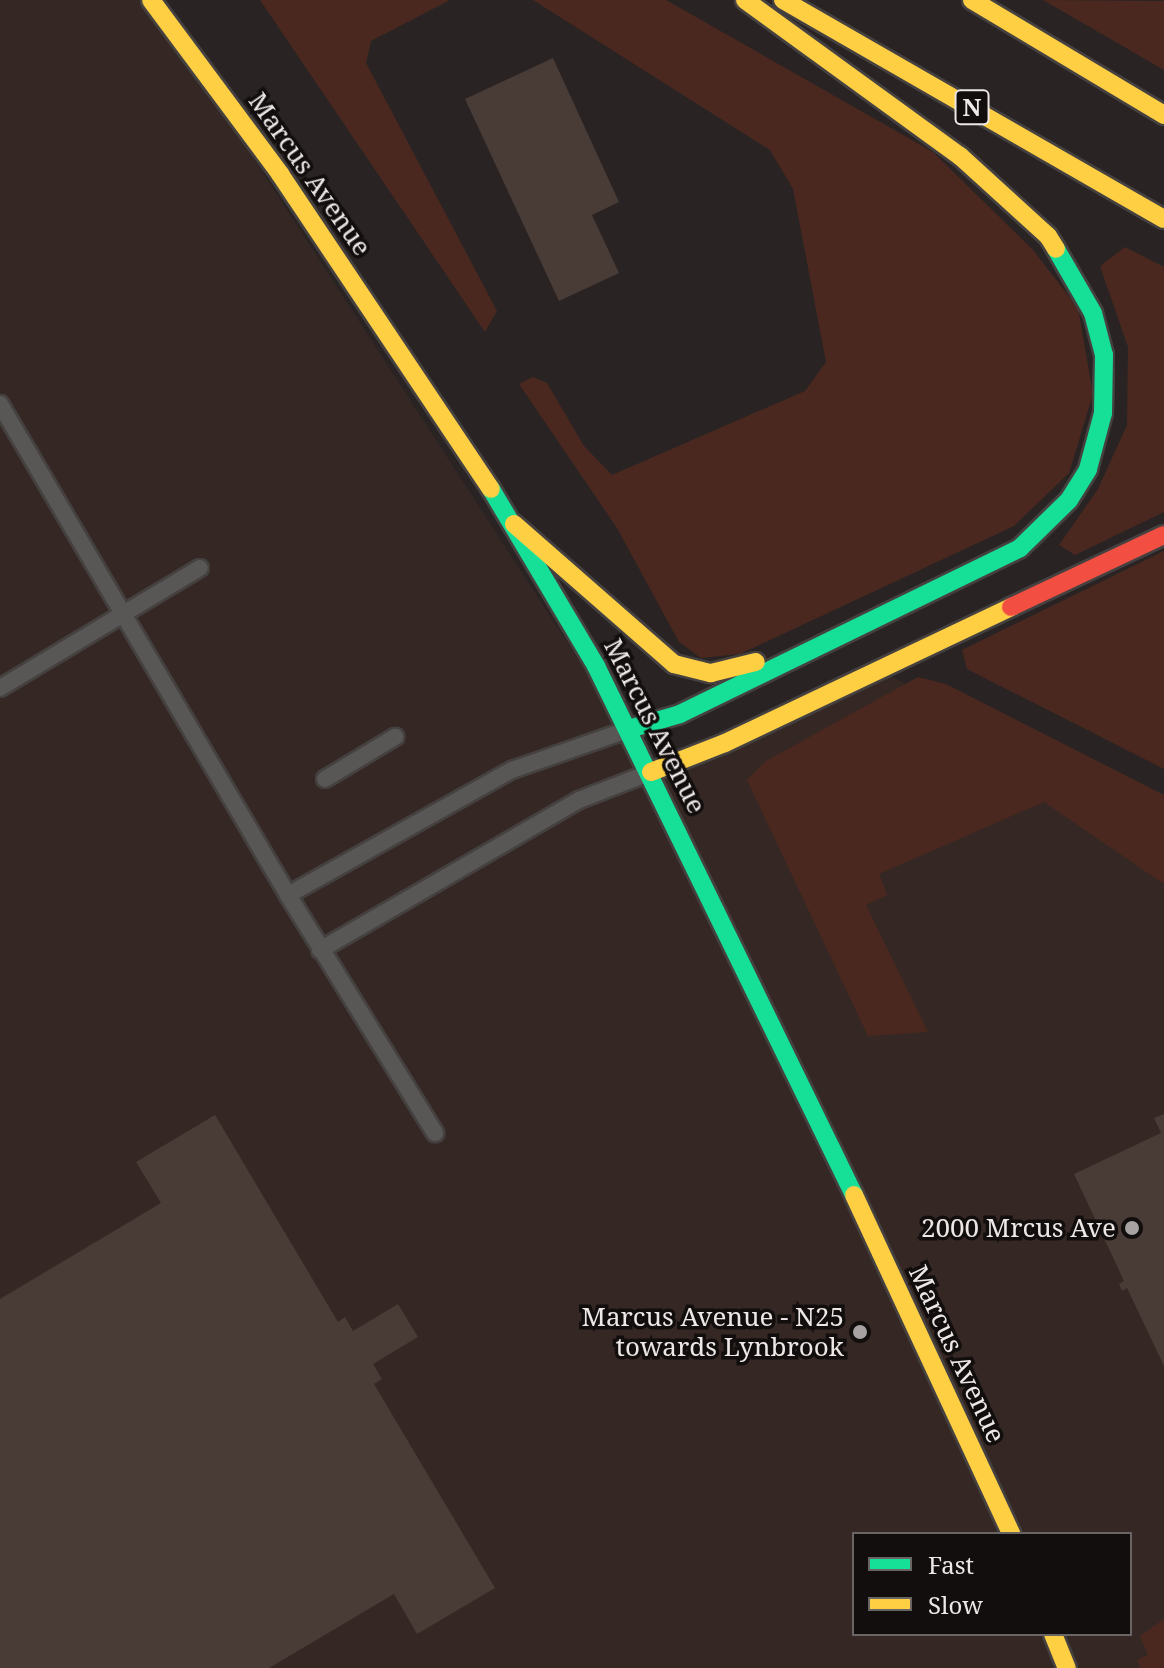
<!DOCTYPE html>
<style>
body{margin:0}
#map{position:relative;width:1164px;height:1668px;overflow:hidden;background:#292423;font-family:"Noto Serif",serif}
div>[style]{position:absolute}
.built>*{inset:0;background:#352824}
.green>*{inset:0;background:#4a281f}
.building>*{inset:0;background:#493b36}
.roads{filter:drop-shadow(2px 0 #454140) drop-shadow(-2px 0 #454140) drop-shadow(0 2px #454140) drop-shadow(0 -2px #454140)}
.lane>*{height:16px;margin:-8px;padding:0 8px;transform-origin:8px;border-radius:8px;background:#595656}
.fast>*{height:18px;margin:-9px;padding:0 9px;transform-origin:9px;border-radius:9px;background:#16e098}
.slow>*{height:18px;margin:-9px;padding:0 9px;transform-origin:9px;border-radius:9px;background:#ffcf43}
.jam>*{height:18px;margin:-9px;padding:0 9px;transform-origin:9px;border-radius:9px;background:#f24e42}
.dots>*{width:22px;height:22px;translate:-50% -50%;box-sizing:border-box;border:4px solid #110e0d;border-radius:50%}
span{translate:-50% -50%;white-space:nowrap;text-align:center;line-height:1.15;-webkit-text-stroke:7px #110e0d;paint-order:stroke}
.shield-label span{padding:2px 6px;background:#110e0d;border:2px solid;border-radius:6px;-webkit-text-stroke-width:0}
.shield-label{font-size:24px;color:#ede7e6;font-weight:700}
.street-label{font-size:26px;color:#ede7e6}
.poi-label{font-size:26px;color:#ede7e6}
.right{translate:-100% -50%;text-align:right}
.legend{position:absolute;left:852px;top:1532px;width:280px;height:104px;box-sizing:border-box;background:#110e0d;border:2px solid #696564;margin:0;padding:10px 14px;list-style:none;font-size:24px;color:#ede7e6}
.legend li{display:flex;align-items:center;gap:16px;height:40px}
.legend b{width:40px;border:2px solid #696564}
</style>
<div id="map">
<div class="built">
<div style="clip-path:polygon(evenodd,0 0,151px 0,651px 772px,882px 671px,1164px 830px,1164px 1668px,0 1668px,0 0,854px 1534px,1130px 1534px,1130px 1634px,854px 1634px,854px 1534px)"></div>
</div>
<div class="green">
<div style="clip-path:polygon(260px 0,450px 0,371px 41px,366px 63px,497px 311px,485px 332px)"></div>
<div style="clip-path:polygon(533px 0,666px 0,933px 152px,1033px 250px,1078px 308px,1093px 394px,1069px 473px,1014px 526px,740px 654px,701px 658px,679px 642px,617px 528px,519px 384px,533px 377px,547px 383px,584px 446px,612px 475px,805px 391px,826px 362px,793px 189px,770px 150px)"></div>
<div style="clip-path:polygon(1043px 0,1164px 1px,1164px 70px)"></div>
<div style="clip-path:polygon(1125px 247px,1164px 267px,1164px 512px,1075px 555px,1059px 545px,1098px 489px,1127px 425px,1128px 347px,1100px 266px)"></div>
<div style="clip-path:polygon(1164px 551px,1164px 769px,967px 669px,962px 650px)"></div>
<div style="clip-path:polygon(918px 677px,946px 684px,1164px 795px,1164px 884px,1044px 802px,879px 874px,887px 895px,866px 905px,928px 1032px,868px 1036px,747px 780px,766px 761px)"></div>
<div style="clip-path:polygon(1164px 1619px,1164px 1668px,1140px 1668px,1137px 1660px,1148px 1655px,1140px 1636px)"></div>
</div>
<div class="building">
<div style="clip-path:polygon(553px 58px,619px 202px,592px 215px,619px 273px,559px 301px,465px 99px)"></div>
<div style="clip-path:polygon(1164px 1114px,1164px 1366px,1127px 1288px,1122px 1291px,1119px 1284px,1124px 1281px,1074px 1174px,1161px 1133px,1154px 1118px)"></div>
<div style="clip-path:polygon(215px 1115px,338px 1322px,345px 1317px,353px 1331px,398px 1304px,418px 1337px,373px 1364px,382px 1379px,374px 1384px,495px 1588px,417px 1634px,394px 1594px,269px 1668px,0 1668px,0 1299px,161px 1203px,136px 1162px)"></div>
</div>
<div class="roads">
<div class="lane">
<div style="left:0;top:404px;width:569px;rotate:59.61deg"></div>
<div style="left:288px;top:895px;width:280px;rotate:58.3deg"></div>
<div style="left:0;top:688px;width:233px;rotate:-31deg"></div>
<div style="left:325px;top:779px;width:82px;rotate:-31deg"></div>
<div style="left:288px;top:895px;width:257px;rotate:-29.2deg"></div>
<div style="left:512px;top:770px;width:119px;rotate:-19.2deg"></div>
<div style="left:320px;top:950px;width:299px;rotate:-30.1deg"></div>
<div style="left:579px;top:800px;width:72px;rotate:-21.2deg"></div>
</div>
<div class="fast">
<div style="left:491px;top:489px;width:206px;rotate:59.3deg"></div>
<div style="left:596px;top:666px;width:589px;rotate:64deg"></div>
<div style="left:629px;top:729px;width:53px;rotate:-16.4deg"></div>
<div style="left:680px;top:714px;width:378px;rotate:-26deg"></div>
<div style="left:1020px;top:548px;width:69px;rotate:-44.4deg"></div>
<div style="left:1069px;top:500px;width:36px;rotate:-58deg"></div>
<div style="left:1088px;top:469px;width:58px;rotate:-75deg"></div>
<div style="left:1103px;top:413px;width:58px;rotate:-89deg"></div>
<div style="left:1104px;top:355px;width:43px;rotate:-104.7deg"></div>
<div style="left:1093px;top:313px;width:74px;rotate:-120deg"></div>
</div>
<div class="slow">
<div style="left:151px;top:0;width:217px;rotate:53.4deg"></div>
<div style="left:280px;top:174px;width:379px;rotate:56.2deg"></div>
<div style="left:745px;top:0;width:266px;rotate:36deg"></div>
<div style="left:960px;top:156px;width:119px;rotate:42.3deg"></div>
<div style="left:1048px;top:236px;width:15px;rotate:58deg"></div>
<div style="left:783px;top:0;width:439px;rotate:29.9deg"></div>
<div style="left:972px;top:0;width:224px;rotate:30.9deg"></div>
<div style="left:514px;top:524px;width:213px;rotate:41.2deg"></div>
<div style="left:674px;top:664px;width:38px;rotate:14deg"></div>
<div style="left:711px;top:673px;width:46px;rotate:-13.7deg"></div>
<div style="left:651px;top:772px;width:79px;rotate:-21.4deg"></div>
<div style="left:725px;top:743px;width:317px;rotate:-25.4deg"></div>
<div style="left:854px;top:1195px;width:374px;rotate:65.1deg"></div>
<div style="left:1053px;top:1634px;width:37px;rotate:68deg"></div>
</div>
<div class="jam">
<div style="left:1011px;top:607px;width:169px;rotate:-25.2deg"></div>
</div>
</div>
<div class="dots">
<div style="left:1132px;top:1228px;background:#a8a3a2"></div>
<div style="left:860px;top:1332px;background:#a8a3a2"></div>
</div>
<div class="shield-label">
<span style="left:972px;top:107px">N</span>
</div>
<div class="street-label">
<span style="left:310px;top:174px;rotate:55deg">Marcus Avenue</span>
<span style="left:655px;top:726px;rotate:63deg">Marcus Avenue</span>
<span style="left:957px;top:1354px;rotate:65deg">Marcus Avenue</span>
</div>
<div class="poi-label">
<span class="right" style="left:1116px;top:1228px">2000 Mrcus Ave</span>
<span class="right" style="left:844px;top:1332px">Marcus Avenue - N25<br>towards Lynbrook</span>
</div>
<ul class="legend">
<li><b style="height:10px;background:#16e098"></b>Fast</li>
<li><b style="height:10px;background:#ffcf43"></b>Slow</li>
</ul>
</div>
